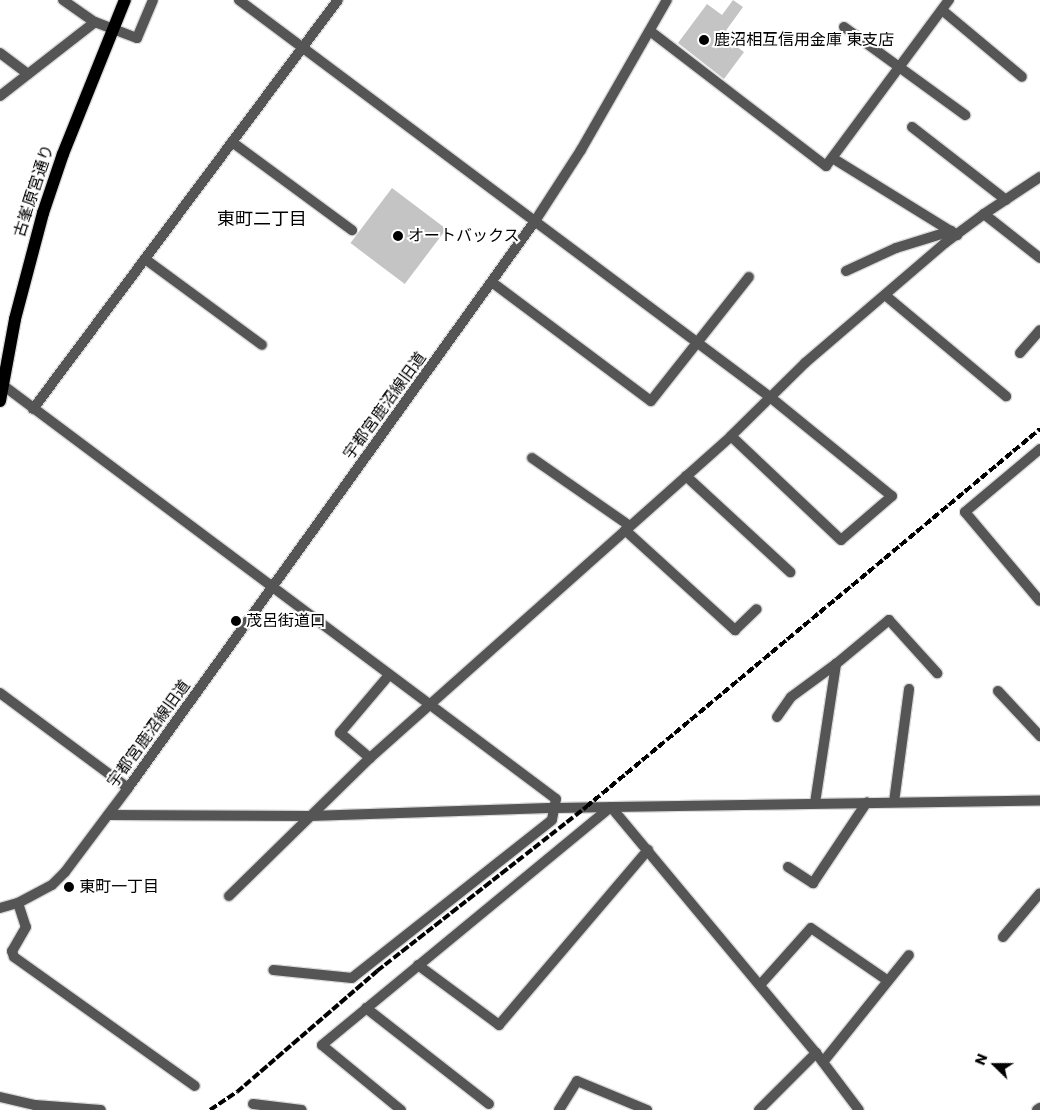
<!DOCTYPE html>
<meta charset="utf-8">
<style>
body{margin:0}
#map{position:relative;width:1040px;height:1110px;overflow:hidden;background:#fff;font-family:Poppins,"Noto Sans JP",sans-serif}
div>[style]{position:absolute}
.building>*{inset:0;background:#c4c4c4;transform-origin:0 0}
.roads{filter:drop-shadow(1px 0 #dbdbdb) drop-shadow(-1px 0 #dbdbdb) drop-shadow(0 1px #dbdbdb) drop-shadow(0 -1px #dbdbdb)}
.minor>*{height:10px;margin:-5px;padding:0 5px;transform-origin:5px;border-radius:5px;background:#555}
.tertiary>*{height:10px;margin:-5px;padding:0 5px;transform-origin:5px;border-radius:5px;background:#555}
.primary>*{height:12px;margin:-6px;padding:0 6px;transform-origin:6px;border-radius:6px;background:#000}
.rail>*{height:4px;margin-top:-2px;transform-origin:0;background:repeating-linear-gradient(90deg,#000 0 8px,transparent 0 10.5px)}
.dots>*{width:14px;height:14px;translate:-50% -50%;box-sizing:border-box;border:2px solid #fff;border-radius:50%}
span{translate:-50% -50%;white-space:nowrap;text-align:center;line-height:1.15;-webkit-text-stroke:4px #fff;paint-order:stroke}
.poi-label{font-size:16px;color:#000}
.left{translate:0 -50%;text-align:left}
.street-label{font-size:16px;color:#000}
.neighbourhood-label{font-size:18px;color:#000}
.north{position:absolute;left:970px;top:1040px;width:50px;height:50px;-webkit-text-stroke:4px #fff;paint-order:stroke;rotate:292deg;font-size:14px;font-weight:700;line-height:20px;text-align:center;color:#000}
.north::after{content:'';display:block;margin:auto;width:18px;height:22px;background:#000;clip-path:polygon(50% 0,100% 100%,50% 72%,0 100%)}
</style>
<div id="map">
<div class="building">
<div style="clip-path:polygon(733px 0,743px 7px,722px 36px,744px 52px,724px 79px,678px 43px,707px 4px,722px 15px)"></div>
<div style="left:392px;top:188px;width:68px;height:69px;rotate:37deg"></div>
</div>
<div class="roads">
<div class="minor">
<div style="left:63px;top:0;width:39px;rotate:35deg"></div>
<div style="left:239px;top:0;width:663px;rotate:36.78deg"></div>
<div style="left:770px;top:397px;width:157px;rotate:39.1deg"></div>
<div style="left:892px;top:496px;width:67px;rotate:139.2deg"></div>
<div style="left:841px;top:540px;width:151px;rotate:-136.6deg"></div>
<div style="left:942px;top:10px;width:104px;rotate:39.9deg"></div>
<div style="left:844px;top:27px;width:150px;rotate:36deg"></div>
<div style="left:650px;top:31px;width:222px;rotate:37.5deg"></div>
<div style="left:826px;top:166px;width:207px;rotate:-53.5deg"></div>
<div style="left:0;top:53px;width:35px;rotate:37deg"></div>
<div style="left:0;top:96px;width:120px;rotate:-37.9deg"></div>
<div style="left:95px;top:22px;width:45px;rotate:20.9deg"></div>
<div style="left:137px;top:38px;width:41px;rotate:-67.2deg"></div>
<div style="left:912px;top:127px;width:119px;rotate:37.8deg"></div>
<div style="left:232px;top:142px;width:149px;rotate:36.3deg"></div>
<div style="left:834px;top:159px;width:145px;rotate:31.7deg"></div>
<div style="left:984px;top:214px;width:71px;rotate:38.2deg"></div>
<div style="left:145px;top:259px;width:145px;rotate:36.3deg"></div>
<div style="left:846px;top:271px;width:55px;rotate:-24.7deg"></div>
<div style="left:896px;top:248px;width:58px;rotate:-17.2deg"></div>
<div style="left:493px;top:283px;width:197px;rotate:36.8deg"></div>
<div style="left:651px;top:401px;width:158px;rotate:-51.7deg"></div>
<div style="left:885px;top:295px;width:158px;rotate:39.9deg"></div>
<div style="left:1020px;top:353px;width:30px;rotate:-49deg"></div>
<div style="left:0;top:383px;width:694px;rotate:36.8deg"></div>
<div style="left:556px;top:799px;width:21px;rotate:101deg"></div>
<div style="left:552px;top:820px;width:255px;rotate:141.7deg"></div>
<div style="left:352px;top:978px;width:79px;rotate:-174.2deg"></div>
<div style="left:33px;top:409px;width:510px;rotate:-53.29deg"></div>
<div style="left:1040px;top:449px;width:98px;rotate:140deg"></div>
<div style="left:965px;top:512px;width:116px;rotate:49.9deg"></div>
<div style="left:532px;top:458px;width:119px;rotate:34.8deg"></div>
<div style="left:686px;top:476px;width:142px;rotate:42.7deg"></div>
<div style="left:625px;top:530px;width:149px;rotate:42.3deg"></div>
<div style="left:735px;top:630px;width:30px;rotate:-44deg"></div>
<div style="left:998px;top:691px;width:62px;rotate:47deg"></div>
<div style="left:0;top:693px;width:159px;rotate:36.6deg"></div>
<div style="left:777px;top:717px;width:24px;rotate:-55deg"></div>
<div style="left:791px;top:697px;width:56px;rotate:-36.3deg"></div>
<div style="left:370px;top:758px;width:39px;rotate:-140deg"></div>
<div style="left:340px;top:733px;width:76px;rotate:-49.8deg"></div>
<div style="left:894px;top:802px;width:114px;rotate:-82.4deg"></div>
<div style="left:815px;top:803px;width:141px;rotate:-81.4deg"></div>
<div style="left:836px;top:664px;width:69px;rotate:-39.7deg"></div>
<div style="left:889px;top:620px;width:72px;rotate:47.8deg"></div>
<div style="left:788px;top:867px;width:30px;rotate:33deg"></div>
<div style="left:813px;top:883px;width:97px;rotate:-56.3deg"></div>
<div style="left:229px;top:896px;width:197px;rotate:-44.4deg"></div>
<div style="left:370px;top:758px;width:484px;rotate:-41.7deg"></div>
<div style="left:731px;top:436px;width:104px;rotate:-44.6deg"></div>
<div style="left:805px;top:363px;width:184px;rotate:-40.6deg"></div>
<div style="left:945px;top:243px;width:49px;rotate:-36.6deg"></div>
<div style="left:984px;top:214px;width:67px;rotate:-33.5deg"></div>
<div style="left:18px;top:903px;width:25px;rotate:72deg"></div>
<div style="left:26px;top:927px;width:28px;rotate:120deg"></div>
<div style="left:12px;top:951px;width:6px;rotate:72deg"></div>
<div style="left:14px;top:957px;width:222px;rotate:35.5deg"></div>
<div style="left:1003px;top:937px;width:57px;rotate:-49.9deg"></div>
<div style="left:418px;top:965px;width:101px;rotate:36.5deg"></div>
<div style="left:499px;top:1025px;width:230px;rotate:-49.6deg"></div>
<div style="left:760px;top:985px;width:76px;rotate:-48.2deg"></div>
<div style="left:811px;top:928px;width:93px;rotate:34.5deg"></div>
<div style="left:366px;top:1008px;width:156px;rotate:38deg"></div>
<div style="left:823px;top:1062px;width:137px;rotate:-51.2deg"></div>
<div style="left:0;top:1097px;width:36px;rotate:13deg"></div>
<div style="left:35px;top:1105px;width:66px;rotate:4.3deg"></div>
<div style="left:253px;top:1104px;width:49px;rotate:7deg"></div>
<div style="left:401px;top:1110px;width:102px;rotate:-140.6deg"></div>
<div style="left:322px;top:1045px;width:374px;rotate:-39.5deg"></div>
<div style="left:611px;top:807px;width:320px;rotate:50.2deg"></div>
<div style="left:816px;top:1053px;width:71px;rotate:53deg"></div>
<div style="left:559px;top:1110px;width:34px;rotate:-58deg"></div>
<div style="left:577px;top:1081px;width:76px;rotate:22.5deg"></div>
<div style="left:759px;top:1110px;width:81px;rotate:-45deg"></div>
<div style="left:1037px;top:1110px;width:4px;rotate:-34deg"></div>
</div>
<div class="tertiary">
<div style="left:108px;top:815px;width:202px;rotate:0.3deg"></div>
<div style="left:310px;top:816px;width:246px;rotate:-1.9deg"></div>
<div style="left:556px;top:808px;width:484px;rotate:-0.9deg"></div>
<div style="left:0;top:908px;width:19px;rotate:-16deg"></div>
<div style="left:18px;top:903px;width:38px;rotate:-28deg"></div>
<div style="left:52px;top:885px;width:18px;rotate:-45deg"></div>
<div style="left:65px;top:872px;width:105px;rotate:-53.1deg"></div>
<div style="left:128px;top:788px;width:698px;rotate:-54.33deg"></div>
<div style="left:535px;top:221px;width:85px;rotate:-57.1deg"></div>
<div style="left:581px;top:150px;width:173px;rotate:-60.2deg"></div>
</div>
<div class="primary">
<div style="left:0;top:401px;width:83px;rotate:-79.6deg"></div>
<div style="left:15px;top:319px;width:110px;rotate:-75.2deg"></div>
<div style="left:43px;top:213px;width:62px;rotate:-71.3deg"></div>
<div style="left:63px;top:154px;width:166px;rotate:-68.1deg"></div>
</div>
</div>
<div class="rail">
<div style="left:210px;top:1110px;width:32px;rotate:-34deg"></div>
<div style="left:237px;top:1092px;width:185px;rotate:-40.8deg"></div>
<div style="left:377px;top:971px;width:266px;rotate:-38.1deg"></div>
<div style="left:586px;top:807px;width:591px;rotate:-39.78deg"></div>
</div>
<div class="dots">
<div style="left:704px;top:40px;background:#000"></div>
<div style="left:398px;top:236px;background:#000"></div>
<div style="left:236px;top:621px;background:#000"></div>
<div style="left:69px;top:887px;background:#000"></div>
</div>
<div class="poi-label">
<span class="left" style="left:714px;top:40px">鹿沼相互信用金庫 東支店</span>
<span class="left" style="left:408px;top:236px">オートバックス</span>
<span class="left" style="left:246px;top:621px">茂呂街道口</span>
<span class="left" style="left:79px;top:887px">東町一丁目</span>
</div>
<div class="street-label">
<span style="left:34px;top:191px;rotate:-72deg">古峯原宮通り</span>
<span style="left:385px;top:406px;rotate:-54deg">宇都宮鹿沼線旧道</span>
<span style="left:149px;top:734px;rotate:-54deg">宇都宮鹿沼線旧道</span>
</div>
<div class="neighbourhood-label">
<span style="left:262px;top:219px">東町二丁目</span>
</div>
<div class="north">N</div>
</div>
